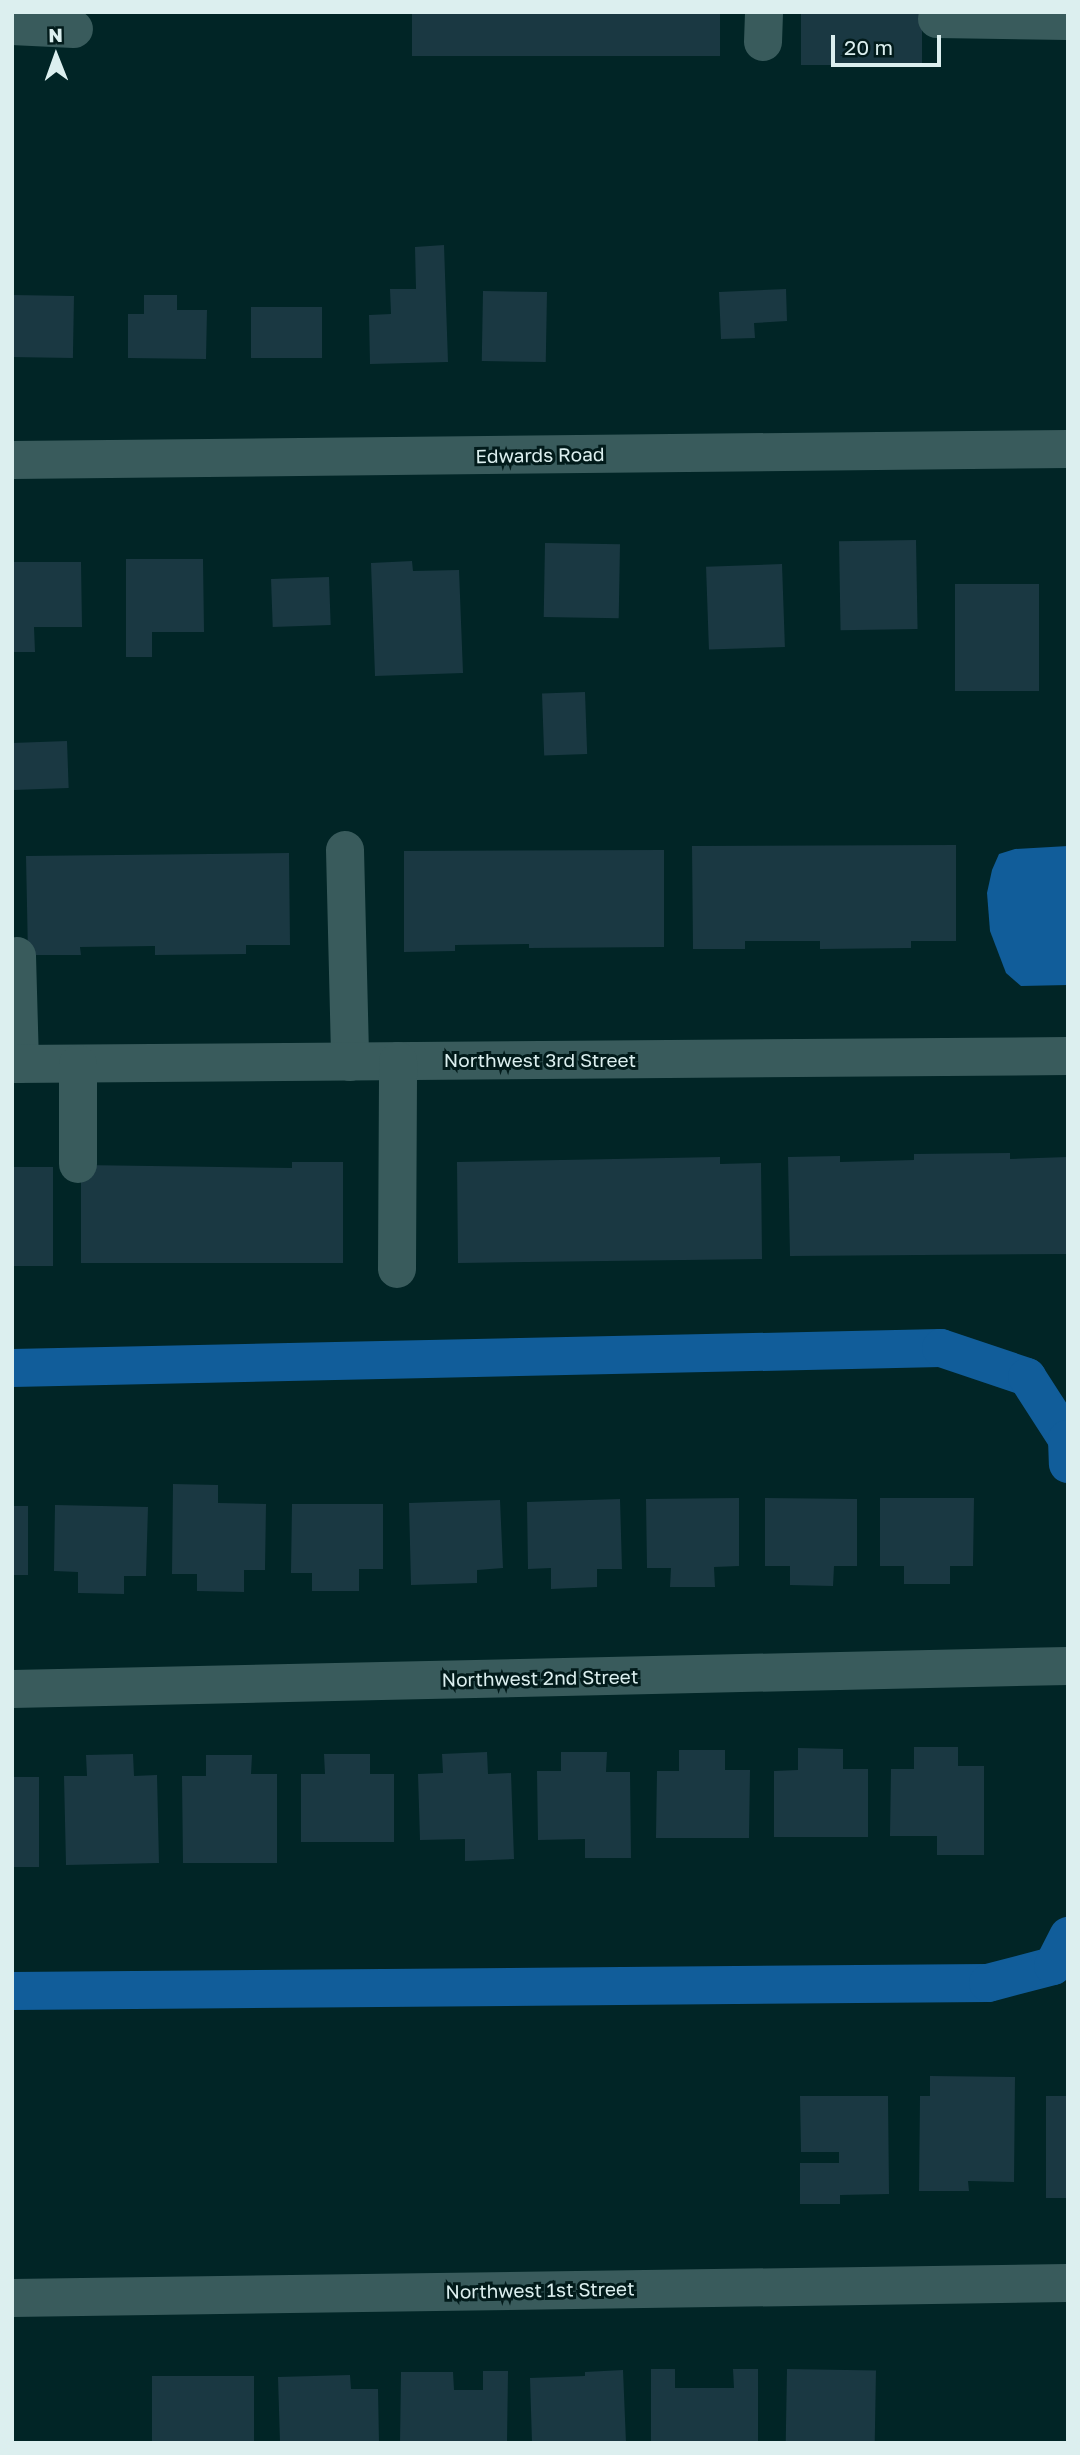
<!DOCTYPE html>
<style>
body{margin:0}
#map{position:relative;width:1080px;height:2455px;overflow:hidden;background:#012526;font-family:"Golos Text",sans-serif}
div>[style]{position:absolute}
.water>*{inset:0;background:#115d9a}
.canal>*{height:38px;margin:-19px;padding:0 19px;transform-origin:19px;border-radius:19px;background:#115d9a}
.building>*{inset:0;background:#1a3842;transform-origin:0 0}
.minor>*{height:38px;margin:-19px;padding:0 19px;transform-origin:19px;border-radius:19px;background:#395b5c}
span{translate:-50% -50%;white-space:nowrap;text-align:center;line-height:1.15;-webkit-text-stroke:6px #021b1b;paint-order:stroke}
.street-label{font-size:19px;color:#dcefef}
.frame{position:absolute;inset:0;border:14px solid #dcefef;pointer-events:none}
.north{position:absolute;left:21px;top:21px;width:70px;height:70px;-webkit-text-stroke:5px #021b1b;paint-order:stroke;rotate:359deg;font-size:19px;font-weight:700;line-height:28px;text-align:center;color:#dcefef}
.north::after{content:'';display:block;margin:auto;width:24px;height:32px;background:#dcefef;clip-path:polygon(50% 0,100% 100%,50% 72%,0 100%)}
.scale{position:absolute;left:831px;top:35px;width:110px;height:32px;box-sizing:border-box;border:4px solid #dcefef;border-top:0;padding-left:9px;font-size:21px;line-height:24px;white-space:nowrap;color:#dcefef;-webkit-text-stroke:5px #021b1b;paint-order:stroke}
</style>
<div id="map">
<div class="water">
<div style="clip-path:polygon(1068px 846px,1068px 985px,1021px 986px,1006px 973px,990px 931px,987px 893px,992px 870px,999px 854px,1015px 849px)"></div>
</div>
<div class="canal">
<div style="left:12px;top:1368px;width:929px;rotate:-1.23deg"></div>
<div style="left:941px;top:1348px;width:91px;rotate:18.6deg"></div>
<div style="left:1027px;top:1377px;width:74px;rotate:57.2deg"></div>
<div style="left:1067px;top:1439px;width:25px;rotate:88deg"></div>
<div style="left:12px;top:1991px;width:976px;rotate:-0.47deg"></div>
<div style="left:988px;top:1983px;width:67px;rotate:-14.7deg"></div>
<div style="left:1053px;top:1966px;width:34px;rotate:-63deg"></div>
</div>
<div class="building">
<div style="left:412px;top:12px;width:308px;height:44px"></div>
<div style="left:801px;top:12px;width:121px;height:53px"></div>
<div style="clip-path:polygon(444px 245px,448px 362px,370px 364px,369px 315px,391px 314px,390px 289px,416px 289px,415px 247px)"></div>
<div style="clip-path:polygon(786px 289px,787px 321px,754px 323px,755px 338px,721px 339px,719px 292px)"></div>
<div style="left:483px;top:291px;width:64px;height:70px;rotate:1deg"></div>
<div style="left:12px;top:295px;width:62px;height:62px;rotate:1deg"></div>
<div style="clip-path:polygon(144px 295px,177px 295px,177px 310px,207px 310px,206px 359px,128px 358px,128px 314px,144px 314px)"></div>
<div style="left:251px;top:307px;width:71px;height:51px"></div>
<div style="left:916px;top:540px;width:89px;height:77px;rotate:89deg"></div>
<div style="left:545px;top:543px;width:75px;height:74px;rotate:1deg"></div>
<div style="clip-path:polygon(126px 559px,203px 559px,204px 632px,152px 632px,152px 657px,126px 657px)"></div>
<div style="clip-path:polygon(412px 561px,413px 571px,459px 570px,463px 673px,375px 676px,371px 563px)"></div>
<div style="clip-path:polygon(12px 562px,81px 562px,82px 627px,34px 627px,35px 652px,12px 652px)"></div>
<div style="left:782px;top:564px;width:83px;height:76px;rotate:88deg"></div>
<div style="left:329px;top:577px;width:48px;height:58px;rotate:88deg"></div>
<div style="left:955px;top:584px;width:84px;height:107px"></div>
<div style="left:585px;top:692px;width:62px;height:43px;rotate:88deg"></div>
<div style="left:67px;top:741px;width:47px;height:55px;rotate:88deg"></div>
<div style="clip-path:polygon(956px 845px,956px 941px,911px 941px,911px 948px,820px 949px,820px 941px,745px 941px,745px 949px,693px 949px,692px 846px)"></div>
<div style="clip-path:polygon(664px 850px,664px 947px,529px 948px,529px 944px,455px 945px,455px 951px,404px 952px,404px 851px)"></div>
<div style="clip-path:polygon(289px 853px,290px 945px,246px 945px,246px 954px,155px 955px,155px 946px,80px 947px,81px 955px,28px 955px,26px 856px)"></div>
<div style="clip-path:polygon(1010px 1153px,1010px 1159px,1068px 1157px,1068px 1254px,790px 1256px,788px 1157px,840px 1156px,840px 1162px,914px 1160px,914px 1154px)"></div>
<div style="clip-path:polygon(720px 1157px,720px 1164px,761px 1163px,762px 1259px,458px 1263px,457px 1162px)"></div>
<div style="clip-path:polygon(292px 1162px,343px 1162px,343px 1263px,81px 1263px,81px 1165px,292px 1168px)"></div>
<div style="left:12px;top:1167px;width:41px;height:99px"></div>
<div style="clip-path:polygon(173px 1484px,218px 1485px,218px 1503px,266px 1504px,265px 1570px,244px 1570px,244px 1592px,197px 1591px,197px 1574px,172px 1574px)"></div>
<div style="clip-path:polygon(739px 1498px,739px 1566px,714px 1567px,715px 1587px,670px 1587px,671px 1568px,647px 1568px,646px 1499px)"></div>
<div style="clip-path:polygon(765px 1498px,857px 1499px,857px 1566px,834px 1566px,833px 1586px,790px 1585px,790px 1566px,765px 1566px)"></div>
<div style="clip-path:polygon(880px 1498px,974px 1498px,973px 1566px,950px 1566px,950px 1584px,904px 1584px,904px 1566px,880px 1566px)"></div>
<div style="clip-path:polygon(620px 1499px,622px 1569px,597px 1569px,597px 1587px,551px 1589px,551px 1568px,528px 1569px,527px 1502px)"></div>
<div style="clip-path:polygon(500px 1500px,503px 1568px,477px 1570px,477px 1583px,411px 1585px,409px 1503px)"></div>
<div style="clip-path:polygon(292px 1504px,383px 1504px,383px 1569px,359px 1569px,359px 1591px,312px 1591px,312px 1573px,291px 1573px)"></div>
<div style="clip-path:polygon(55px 1505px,148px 1507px,146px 1576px,124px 1576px,124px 1594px,78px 1593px,78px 1572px,54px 1571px)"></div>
<div style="left:12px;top:1506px;width:16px;height:69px"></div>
<div style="clip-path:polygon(914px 1747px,958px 1747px,958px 1766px,984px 1766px,984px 1855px,937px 1855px,937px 1836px,890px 1836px,891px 1769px,914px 1769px)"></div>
<div style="clip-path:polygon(798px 1748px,843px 1749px,843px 1769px,868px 1769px,868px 1837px,774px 1837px,774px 1771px,798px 1770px)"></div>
<div style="clip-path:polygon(679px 1750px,725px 1750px,725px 1770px,750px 1770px,749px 1838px,656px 1838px,657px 1771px,679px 1771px)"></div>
<div style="clip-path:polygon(487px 1752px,488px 1774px,511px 1773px,514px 1859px,465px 1861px,465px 1839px,420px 1840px,418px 1774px,443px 1773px,442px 1754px)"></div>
<div style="clip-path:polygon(561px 1752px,607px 1752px,606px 1772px,630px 1772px,631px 1858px,585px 1858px,585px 1839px,538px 1840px,537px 1771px,561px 1771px)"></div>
<div style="clip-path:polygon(133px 1754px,134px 1776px,157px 1775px,159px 1863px,66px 1865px,64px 1776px,87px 1776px,86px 1755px)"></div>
<div style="clip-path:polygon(324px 1754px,370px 1754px,370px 1774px,394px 1774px,394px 1842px,301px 1842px,301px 1774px,325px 1774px)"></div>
<div style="clip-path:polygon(206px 1755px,252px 1755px,251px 1774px,277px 1774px,277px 1863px,183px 1863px,182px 1776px,206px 1776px)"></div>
<div style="left:39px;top:1777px;width:90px;height:27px;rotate:90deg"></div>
<div style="clip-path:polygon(930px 2076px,1015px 2077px,1014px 2182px,968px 2181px,969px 2191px,919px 2191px,920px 2096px,930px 2096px)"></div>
<div style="clip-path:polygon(800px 2096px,888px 2096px,889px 2194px,840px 2195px,840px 2204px,800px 2204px,800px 2163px,839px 2163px,839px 2152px,801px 2152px)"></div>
<div style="left:1046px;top:2096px;width:22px;height:102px"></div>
<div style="clip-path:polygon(651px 2369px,675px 2369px,675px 2388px,734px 2388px,733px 2369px,758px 2369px,758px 2443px,651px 2443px)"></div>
<div style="left:787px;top:2369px;width:89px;height:74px;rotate:1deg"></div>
<div style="clip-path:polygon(623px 2370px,626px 2443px,532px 2443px,530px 2378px,585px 2376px,585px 2372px)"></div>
<div style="clip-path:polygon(483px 2371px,508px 2371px,507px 2443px,400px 2443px,401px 2372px,453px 2372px,454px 2390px,483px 2390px)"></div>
<div style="clip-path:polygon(350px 2375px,351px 2389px,378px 2389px,379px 2443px,280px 2443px,278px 2377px)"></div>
<div style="left:254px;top:2376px;width:67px;height:102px;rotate:90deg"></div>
</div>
<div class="minor">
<div style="left:937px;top:19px;width:131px;rotate:0.9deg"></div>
<div style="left:12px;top:26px;width:62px;rotate:2.8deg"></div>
<div style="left:763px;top:42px;width:30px;rotate:-88deg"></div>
<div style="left:12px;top:460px;width:1056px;rotate:-0.6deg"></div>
<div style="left:345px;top:850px;width:212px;rotate:88.6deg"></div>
<div style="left:17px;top:956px;width:108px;rotate:88.4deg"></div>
<div style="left:12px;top:1064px;width:1056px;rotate:-0.43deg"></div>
<div style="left:78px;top:1064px;width:100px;rotate:90deg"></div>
<div style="left:397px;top:1269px;width:208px;rotate:-89.7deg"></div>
<div style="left:12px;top:1689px;width:1056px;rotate:-1.25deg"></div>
<div style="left:12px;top:2298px;width:1056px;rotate:-0.81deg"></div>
</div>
<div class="street-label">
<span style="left:540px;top:455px;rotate:-1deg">Edwards Road</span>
<span style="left:540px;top:1060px">Northwest 3rd Street</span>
<span style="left:540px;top:1678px;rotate:-1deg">Northwest 2nd Street</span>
<span style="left:540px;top:2290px;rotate:-1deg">Northwest 1st Street</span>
</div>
<div class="frame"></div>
<div class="north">N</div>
<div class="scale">20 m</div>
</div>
